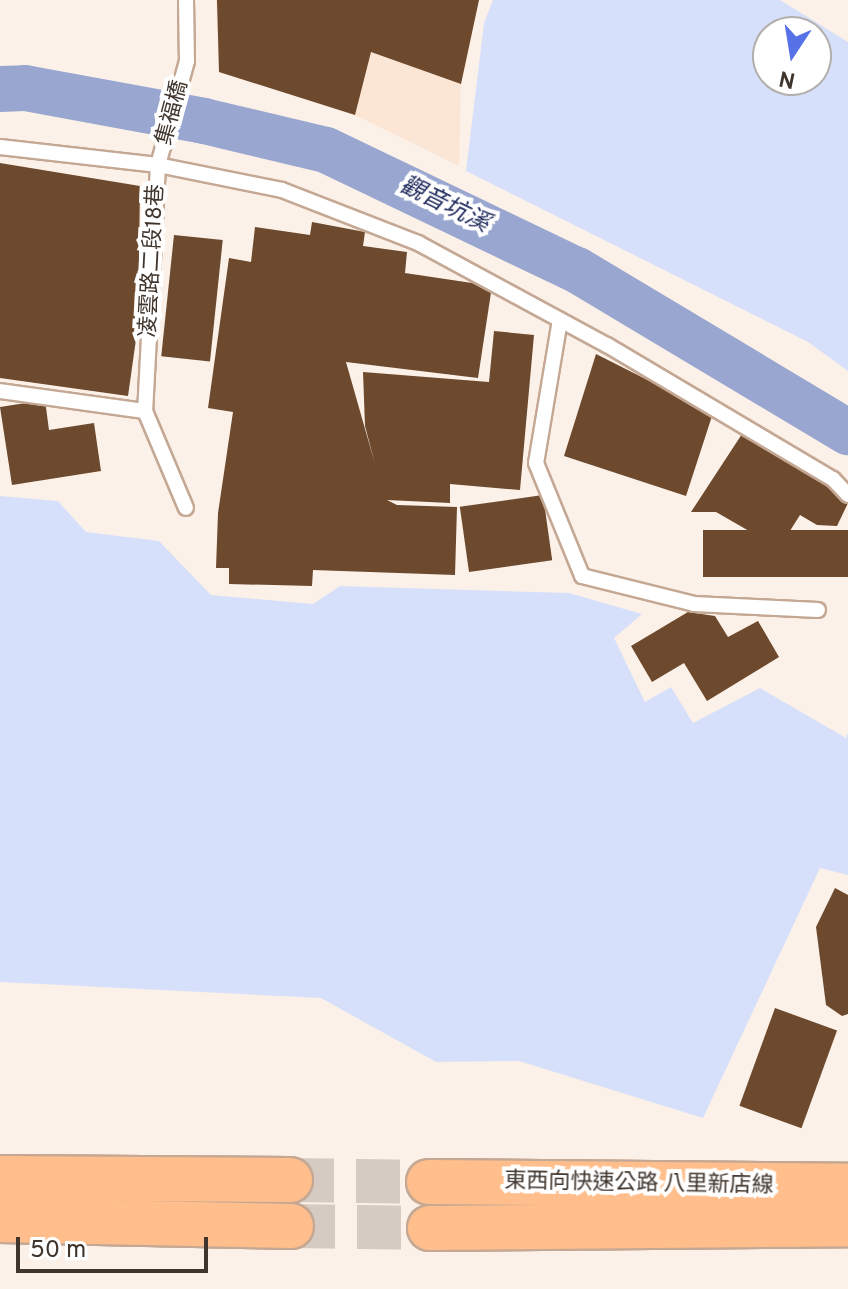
<!DOCTYPE html>
<meta charset="utf-8">
<style>
body{margin:0}
#map{position:relative;width:848px;height:1289px;overflow:hidden;background:#fcf1e8;font-family:Overpass,"Noto Sans TC",sans-serif}
div>[style]{position:absolute}
.built>*{inset:0;background:#fbe5d5}
.green>*{inset:0;background:#d7e0fa}
.river>*{height:46px;margin:-23px;padding:0 23px;transform-origin:23px;border-radius:23px;background:#98a6d0}
.building>*{inset:0;background:#6d492d;transform-origin:0 0}
.highway-tunnel>*{height:44px;margin-top:-22px;transform-origin:0;background:repeating-linear-gradient(90deg,#d6cbc3 0 44px,transparent 0 66px)}
.roads{filter:drop-shadow(2px 0 #c4a894) drop-shadow(-2px 0 #c4a894) drop-shadow(0 2px #c4a894) drop-shadow(0 -2px #c4a894)}
.lane>*{height:14px;margin:-7px;padding:0 7px;transform-origin:7px;border-radius:7px;background:#fff}
.highway>*{height:44px;margin:-22px;padding:0 22px;transform-origin:22px;border-radius:22px;background:#ffbe8b}
span{translate:-50% -50%;white-space:nowrap;text-align:center;line-height:1.15;-webkit-text-stroke:8px #fff;paint-order:stroke}
.street-label{font-size:22px;color:#40352d}
.water-label{font-size:24px;color:#1c275b;font-style:italic}
.north{position:absolute;left:752px;top:16px;width:80px;height:80px;box-sizing:border-box;background:#fff;border:2px solid #b3aeab;border-radius:50%;rotate:192deg;font-size:22px;font-weight:700;line-height:32px;text-align:center;color:#40352d}
.north::after{content:'';display:block;margin:auto;width:28px;height:36px;background:#5771e7;clip-path:polygon(50% 0,100% 100%,50% 72%,0 100%)}
.scale{position:absolute;left:16px;top:1237px;width:192px;height:36px;box-sizing:border-box;border:4px solid #40352d;border-top:0;padding-left:10px;font-size:24px;line-height:28px;white-space:nowrap;color:#40352d;-webkit-text-stroke:6px #fff;paint-order:stroke}
</style>
<div id="map">
<div class="built">
<div style="clip-path:polygon(216px 0,479px 0,461px 84px,459px 166px,355px 115px,219px 72px)"></div>
</div>
<div class="green">
<div style="clip-path:polygon(evenodd,493px 0,780px 0,848px 42px,848px 371px,808px 342px,466px 171px,484px 23px,493px 0,816px 32px,816px 80px,768px 80px,768px 32px,816px 32px)"></div>
<div style="clip-path:polygon(0 496px,58px 501px,86px 532px,159px 541px,211px 595px,313px 604px,340px 586px,569px 593px,642px 614px,614px 638px,645px 702px,671px 687px,693px 723px,760px 688px,846px 738px,848px 732px,848px 875px,820px 868px,703px 1118px,519px 1061px,436px 1062px,321px 998px,0 982px)"></div>
</div>
<div class="river">
<div style="left:0;top:89px;width:25px;rotate:-2deg"></div>
<div style="left:25px;top:88px;width:182px;rotate:10.4deg"></div>
<div style="left:204px;top:121px;width:125px;rotate:13.4deg"></div>
<div style="left:326px;top:150px;width:278px;rotate:25.6deg"></div>
<div style="left:577px;top:270px;width:316px;rotate:30.9deg"></div>
</div>
<div class="building">
<div style="clip-path:polygon(217px 0,479px 0,461px 84px,371px 52px,355px 115px,219px 72px)"></div>
<div style="clip-path:polygon(0 163px,140px 186px,138px 325px,128px 396px,0 378px)"></div>
<div style="clip-path:polygon(312px 222px,365px 232px,363px 246px,407px 252px,405px 273px,492px 286px,478px 378px,346px 362px,375px 464px,365px 426px,363px 372px,489px 382px,494px 331px,534px 335px,520px 490px,450px 484px,450px 503px,387px 500px,397px 505px,457px 507px,455px 575px,313px 570px,312px 586px,229px 584px,229px 568px,216px 568px,218px 513px,233px 412px,208px 408px,229px 258px,251px 262px,255px 227px,310px 235px)"></div>
<div style="left:174px;top:235px;width:49px;height:122px;rotate:6deg"></div>
<div style="clip-path:polygon(596px 354px,713px 413px,686px 496px,564px 456px)"></div>
<div style="clip-path:polygon(45px 400px,49px 430px,94px 423px,101px 471px,12px 485px,0 407px)"></div>
<div style="clip-path:polygon(742px 434px,834px 488px,848px 503px,837px 526px,817px 525px,800px 515px,788px 534px,756px 535px,716px 512px,691px 512px)"></div>
<div style="left:543px;top:495px;width:66px;height:84px;rotate:82deg"></div>
<div style="left:848px;top:530px;width:47px;height:145px;rotate:90deg"></div>
<div style="clip-path:polygon(688px 612px,715px 616px,728px 637px,758px 621px,779px 657px,707px 701px,684px 663px,652px 682px,631px 646px)"></div>
<div style="clip-path:polygon(835px 888px,848px 895px,848px 1014px,842px 1016px,826px 1005px,816px 927px)"></div>
<div style="left:775px;top:1008px;width:66px;height:104px;rotate:20deg"></div>
</div>
<div class="highway-tunnel">
<div style="left:290px;top:1180px;width:139px;rotate:0.8deg"></div>
<div style="left:291px;top:1226px;width:139px;rotate:0.8deg"></div>
</div>
<div class="roads">
<div class="lane">
<div style="left:186px;top:0;width:61px;rotate:89.1deg"></div>
<div style="left:187px;top:61px;width:108px;rotate:105.6deg"></div>
<div style="left:158px;top:165px;width:246px;rotate:93deg"></div>
<div style="left:145px;top:411px;width:105px;rotate:67.1deg"></div>
<div style="left:0;top:147px;width:159px;rotate:6.5deg"></div>
<div style="left:158px;top:165px;width:126px;rotate:11.4deg"></div>
<div style="left:282px;top:190px;width:146px;rotate:21.3deg"></div>
<div style="left:418px;top:243px;width:215px;rotate:28.4deg"></div>
<div style="left:607px;top:345px;width:263px;rotate:30.7deg"></div>
<div style="left:833px;top:479px;width:22px;rotate:47deg"></div>
<div style="left:560px;top:320px;width:145px;rotate:99.5deg"></div>
<div style="left:536px;top:463px;width:122px;rotate:67.8deg"></div>
<div style="left:582px;top:576px;width:115px;rotate:14deg"></div>
<div style="left:694px;top:604px;width:124px;rotate:2.8deg"></div>
<div style="left:0;top:391px;width:146px;rotate:7.9deg"></div>
</div>
<div class="highway">
<div style="left:0;top:1178px;width:290px;rotate:0.4deg"></div>
<div style="left:429px;top:1182px;width:419px;rotate:0.5deg"></div>
<div style="left:0;top:1220px;width:291px;rotate:1.2deg"></div>
<div style="left:430px;top:1228px;width:418px;rotate:-0.5deg"></div>
</div>
</div>
<div class="street-label">
<span style="left:173px;top:113px;rotate:-75deg">集福橋</span>
<span style="left:153px;top:261px;rotate:-87deg">凌雲路二段18巷</span>
<span style="left:639px;top:1184px;rotate:1deg">東西向快速公路 八里新店線</span>
</div>
<div class="water-label">
<span style="left:444px;top:206px;rotate:26deg">觀音坑溪</span>
</div>
<div class="north">N</div>
<div class="scale">50 m</div>
</div>
